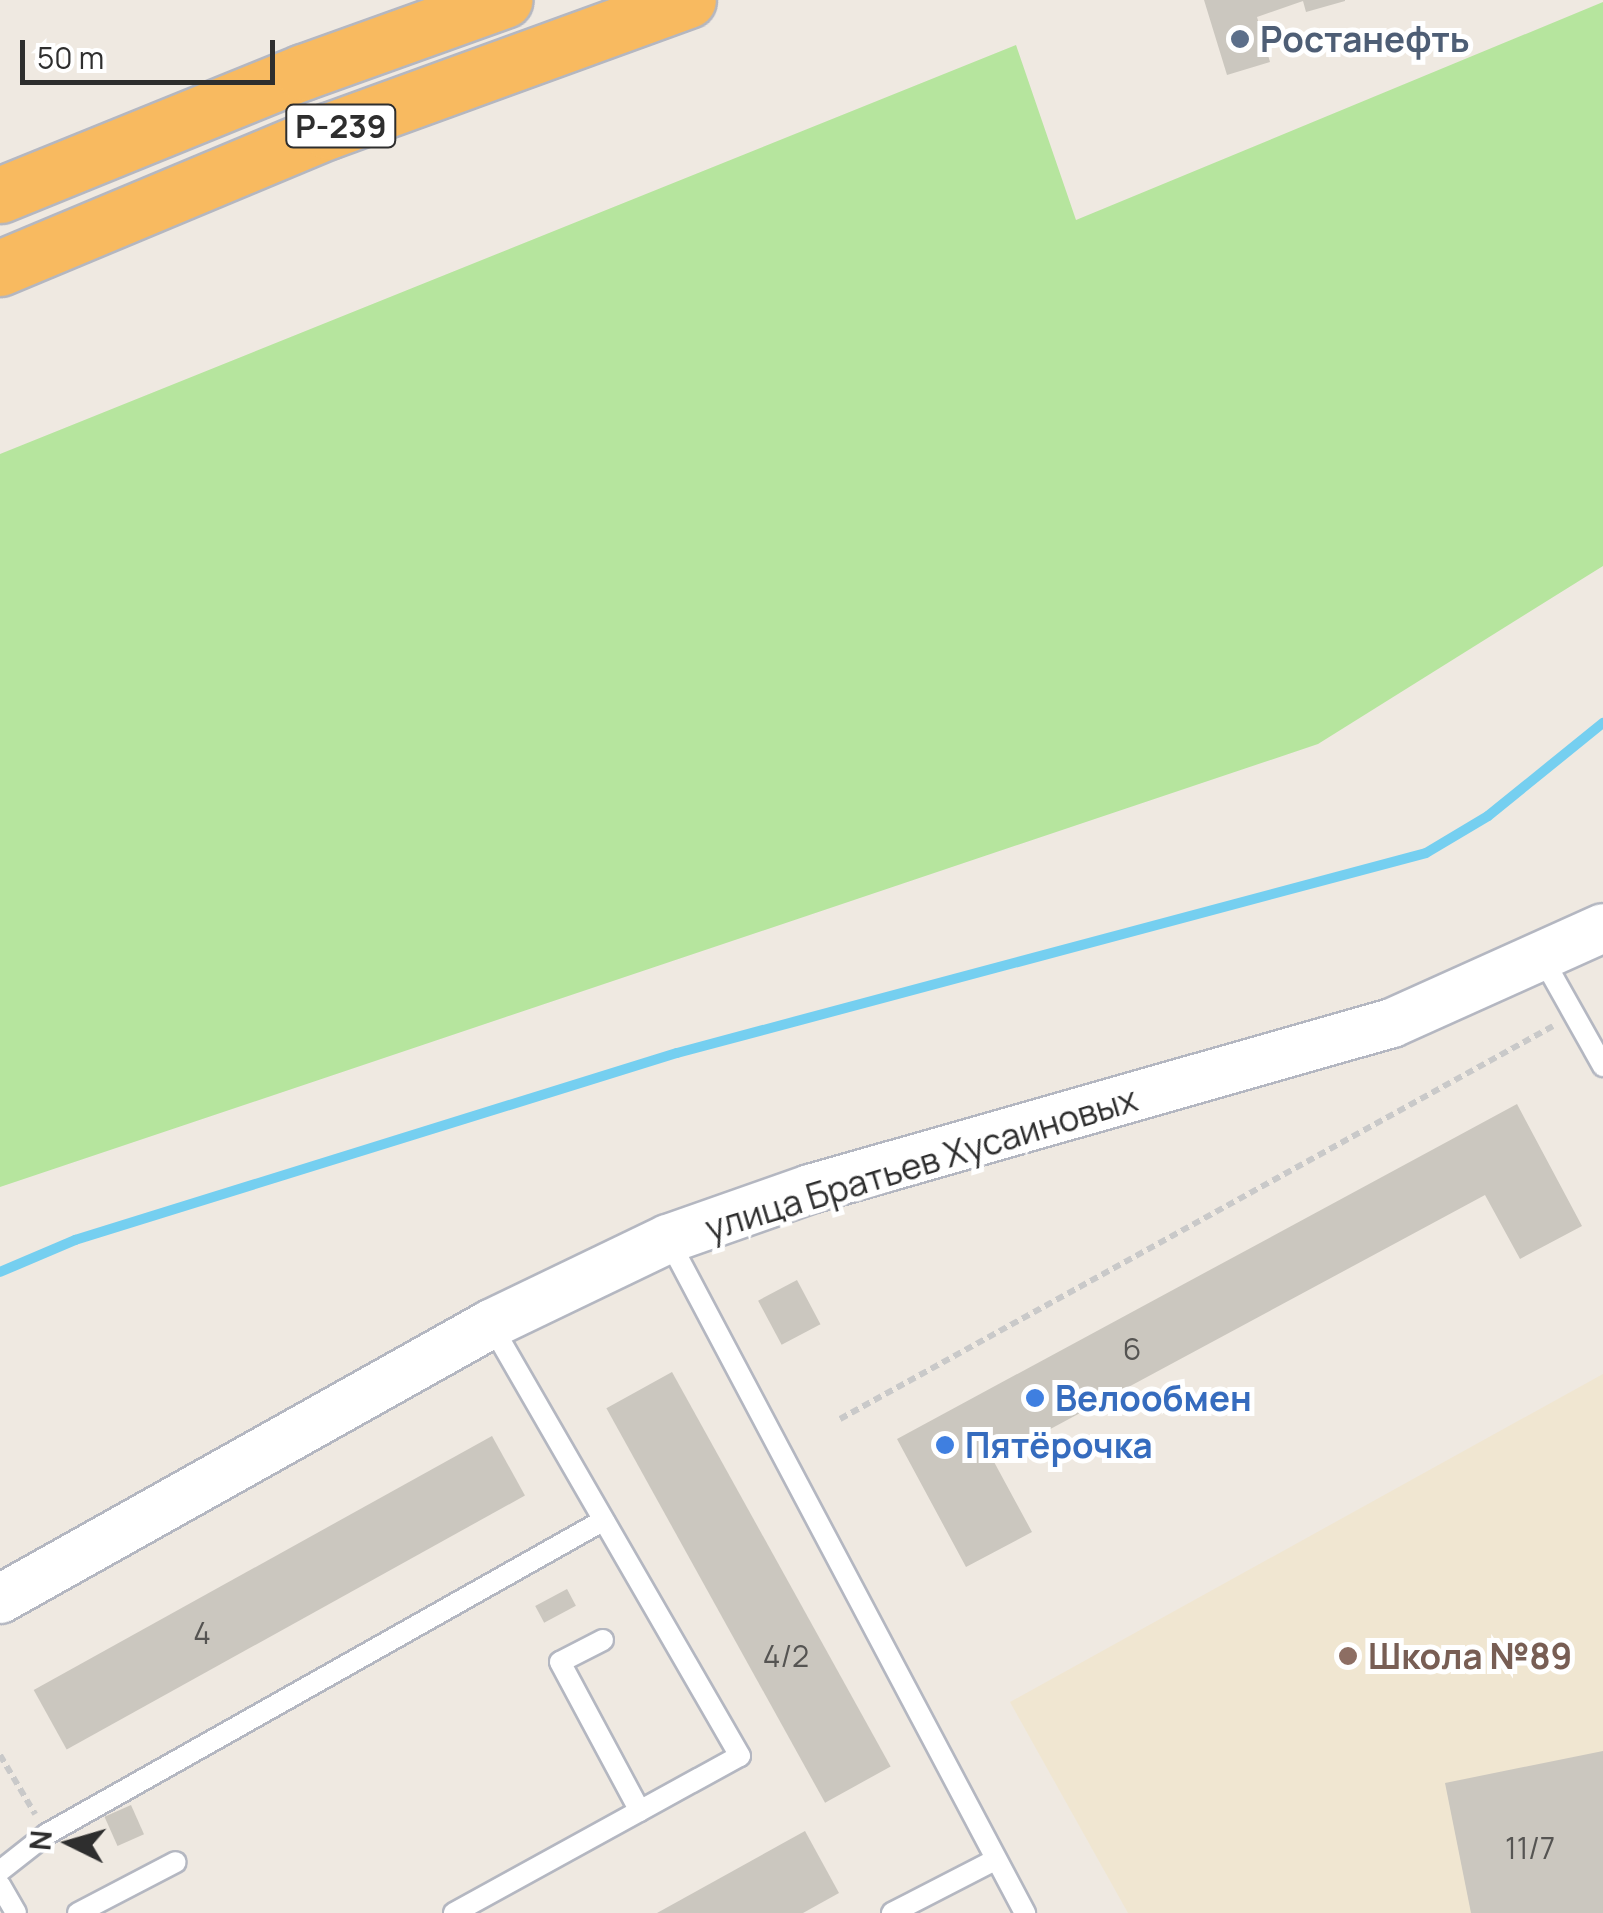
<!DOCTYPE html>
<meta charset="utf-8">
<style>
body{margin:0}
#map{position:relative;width:1603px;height:1913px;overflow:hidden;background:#efe9e1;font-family:Manrope,sans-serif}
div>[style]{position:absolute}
.education>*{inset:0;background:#f0e6d1}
.green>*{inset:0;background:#b6e59e}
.stream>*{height:10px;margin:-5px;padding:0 5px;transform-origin:5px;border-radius:5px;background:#75cff0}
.building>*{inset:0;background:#cbc7bf;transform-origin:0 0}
.path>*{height:6px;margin-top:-3px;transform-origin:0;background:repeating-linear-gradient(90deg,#c9c9c9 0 8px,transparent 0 13px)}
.roads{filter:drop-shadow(2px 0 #b4b7c1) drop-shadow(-2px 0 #b4b7c1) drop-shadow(0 2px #b4b7c1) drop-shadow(0 -2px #b4b7c1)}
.service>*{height:20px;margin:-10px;padding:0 10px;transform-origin:10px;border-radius:10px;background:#fff}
.tertiary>*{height:48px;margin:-24px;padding:0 24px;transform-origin:24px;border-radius:24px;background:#fff}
.trunk>*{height:55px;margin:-27.5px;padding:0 27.5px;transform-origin:27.5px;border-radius:27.5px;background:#f8ba60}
.dots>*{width:28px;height:28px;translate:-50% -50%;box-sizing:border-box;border:5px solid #fff;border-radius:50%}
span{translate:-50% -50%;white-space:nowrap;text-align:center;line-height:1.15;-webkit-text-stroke:10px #fff;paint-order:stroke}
.number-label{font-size:30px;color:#555452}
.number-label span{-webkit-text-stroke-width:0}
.shield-label span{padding:2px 8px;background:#fff;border:2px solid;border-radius:8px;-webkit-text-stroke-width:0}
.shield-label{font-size:32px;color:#2e2e2e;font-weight:700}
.service-label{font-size:35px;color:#4e5e75;font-weight:700}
.left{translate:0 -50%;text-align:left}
.street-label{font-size:35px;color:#2e2e2e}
.shop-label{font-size:35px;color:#366cbe;font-weight:700}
.education-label{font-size:35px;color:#785e54;font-weight:700}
.north{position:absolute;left:20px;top:1793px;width:100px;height:100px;-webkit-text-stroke:8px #fff;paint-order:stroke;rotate:275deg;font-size:28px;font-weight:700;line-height:40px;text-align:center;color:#2e2e2e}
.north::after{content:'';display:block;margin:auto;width:35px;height:45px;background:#2e2e2e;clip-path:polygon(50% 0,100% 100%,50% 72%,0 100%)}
.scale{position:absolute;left:20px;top:40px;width:255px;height:45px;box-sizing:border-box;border:5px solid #2e2e2e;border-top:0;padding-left:12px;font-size:30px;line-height:35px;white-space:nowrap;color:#2e2e2e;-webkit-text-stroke:8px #fff;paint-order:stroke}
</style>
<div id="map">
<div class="education">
<div style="clip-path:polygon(1603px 1374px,1603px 1913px,1128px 1913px,1010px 1702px)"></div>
</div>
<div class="green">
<div style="clip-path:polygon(1603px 2px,1603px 566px,1318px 744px,0 1187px,0 454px,1016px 45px,1076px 220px)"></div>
</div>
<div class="stream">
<div style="left:0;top:1272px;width:82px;rotate:-23.1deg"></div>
<div style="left:75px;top:1240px;width:630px;rotate:-17.26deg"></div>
<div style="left:677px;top:1053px;width:775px;rotate:-14.95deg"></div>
<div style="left:1426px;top:853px;width:72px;rotate:-30.8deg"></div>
<div style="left:1488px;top:816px;width:148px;rotate:-39deg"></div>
</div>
<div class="building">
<div style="clip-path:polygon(1204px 0,1345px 0,1345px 1px,1306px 12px,1303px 1px,1257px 17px,1270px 62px,1227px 75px)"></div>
<div style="clip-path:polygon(1517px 1104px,1582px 1226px,1520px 1259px,1485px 1195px,993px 1460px,1032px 1532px,966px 1567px,897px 1439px)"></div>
<div style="left:797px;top:1280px;width:50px;height:44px;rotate:62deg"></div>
<div style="left:672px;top:1372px;width:451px;height:75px;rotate:61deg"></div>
<div style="left:492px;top:1436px;width:68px;height:524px;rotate:61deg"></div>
<div style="left:567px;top:1589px;width:19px;height:36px;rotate:62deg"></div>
<div style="clip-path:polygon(1603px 1751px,1603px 1913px,1471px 1913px,1445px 1783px)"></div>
<div style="left:131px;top:1805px;width:32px;height:29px;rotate:66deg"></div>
<div style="clip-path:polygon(805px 1831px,839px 1893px,803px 1913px,657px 1913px)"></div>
</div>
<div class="path">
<div style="left:840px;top:1419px;width:814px;rotate:-28.86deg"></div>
<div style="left:0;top:1755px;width:69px;rotate:59.3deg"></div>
</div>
<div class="roads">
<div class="service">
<div style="left:1543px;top:959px;width:123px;rotate:60.7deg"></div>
<div style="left:668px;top:1239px;width:763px;rotate:62.09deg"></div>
<div style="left:603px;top:1640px;width:48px;rotate:152.9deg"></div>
<div style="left:560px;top:1662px;width:169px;rotate:61.8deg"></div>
<div style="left:0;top:1871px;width:60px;rotate:-38.2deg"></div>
<div style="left:47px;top:1834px;width:639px;rotate:-29.41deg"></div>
<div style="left:0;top:1885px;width:32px;rotate:60deg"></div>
<div style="left:78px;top:1913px;width:110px;rotate:-27.5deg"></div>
<div style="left:454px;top:1913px;width:326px;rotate:-28.8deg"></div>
<div style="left:740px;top:1756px;width:499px;rotate:-120deg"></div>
<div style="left:892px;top:1913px;width:116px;rotate:-27.2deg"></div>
</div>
<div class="tertiary">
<div style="left:0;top:1599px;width:563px;rotate:-29.25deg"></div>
<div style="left:491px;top:1324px;width:196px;rotate:-25.7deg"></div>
<div style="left:668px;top:1239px;width:151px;rotate:-19.4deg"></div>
<div style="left:810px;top:1189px;width:605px;rotate:-15.92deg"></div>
<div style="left:1392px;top:1023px;width:231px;rotate:-24.2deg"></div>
</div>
<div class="trunk">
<div style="left:0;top:195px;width:327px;rotate:-22.1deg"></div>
<div style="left:303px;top:72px;width:214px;rotate:-19.7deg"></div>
<div style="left:0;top:268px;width:355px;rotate:-22.7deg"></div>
<div style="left:328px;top:131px;width:383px;rotate:-20deg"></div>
</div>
</div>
<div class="dots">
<div style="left:1240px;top:39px;background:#5c6f8a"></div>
<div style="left:1035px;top:1398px;background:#3f7fe0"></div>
<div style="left:945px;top:1445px;background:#3f7fe0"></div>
<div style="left:1348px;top:1656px;background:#8d6e63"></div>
</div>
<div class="number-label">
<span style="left:1132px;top:1349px">6</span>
<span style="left:202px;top:1633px">4</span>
<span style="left:786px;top:1656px">4/2</span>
<span style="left:1530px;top:1848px">11/7</span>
</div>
<div class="shield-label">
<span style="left:341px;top:126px">Р-239</span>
</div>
<div class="service-label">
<span class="left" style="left:1260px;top:39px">Ростанефть</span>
</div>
<div class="street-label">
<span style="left:921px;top:1163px;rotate:-17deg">улица Братьев Хусаиновых</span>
</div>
<div class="shop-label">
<span class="left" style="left:1055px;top:1398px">Велообмен</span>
<span class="left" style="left:965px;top:1445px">Пятёрочка</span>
</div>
<div class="education-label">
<span class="left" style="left:1368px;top:1656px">Школа №89</span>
</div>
<div class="north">N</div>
<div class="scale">50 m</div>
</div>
